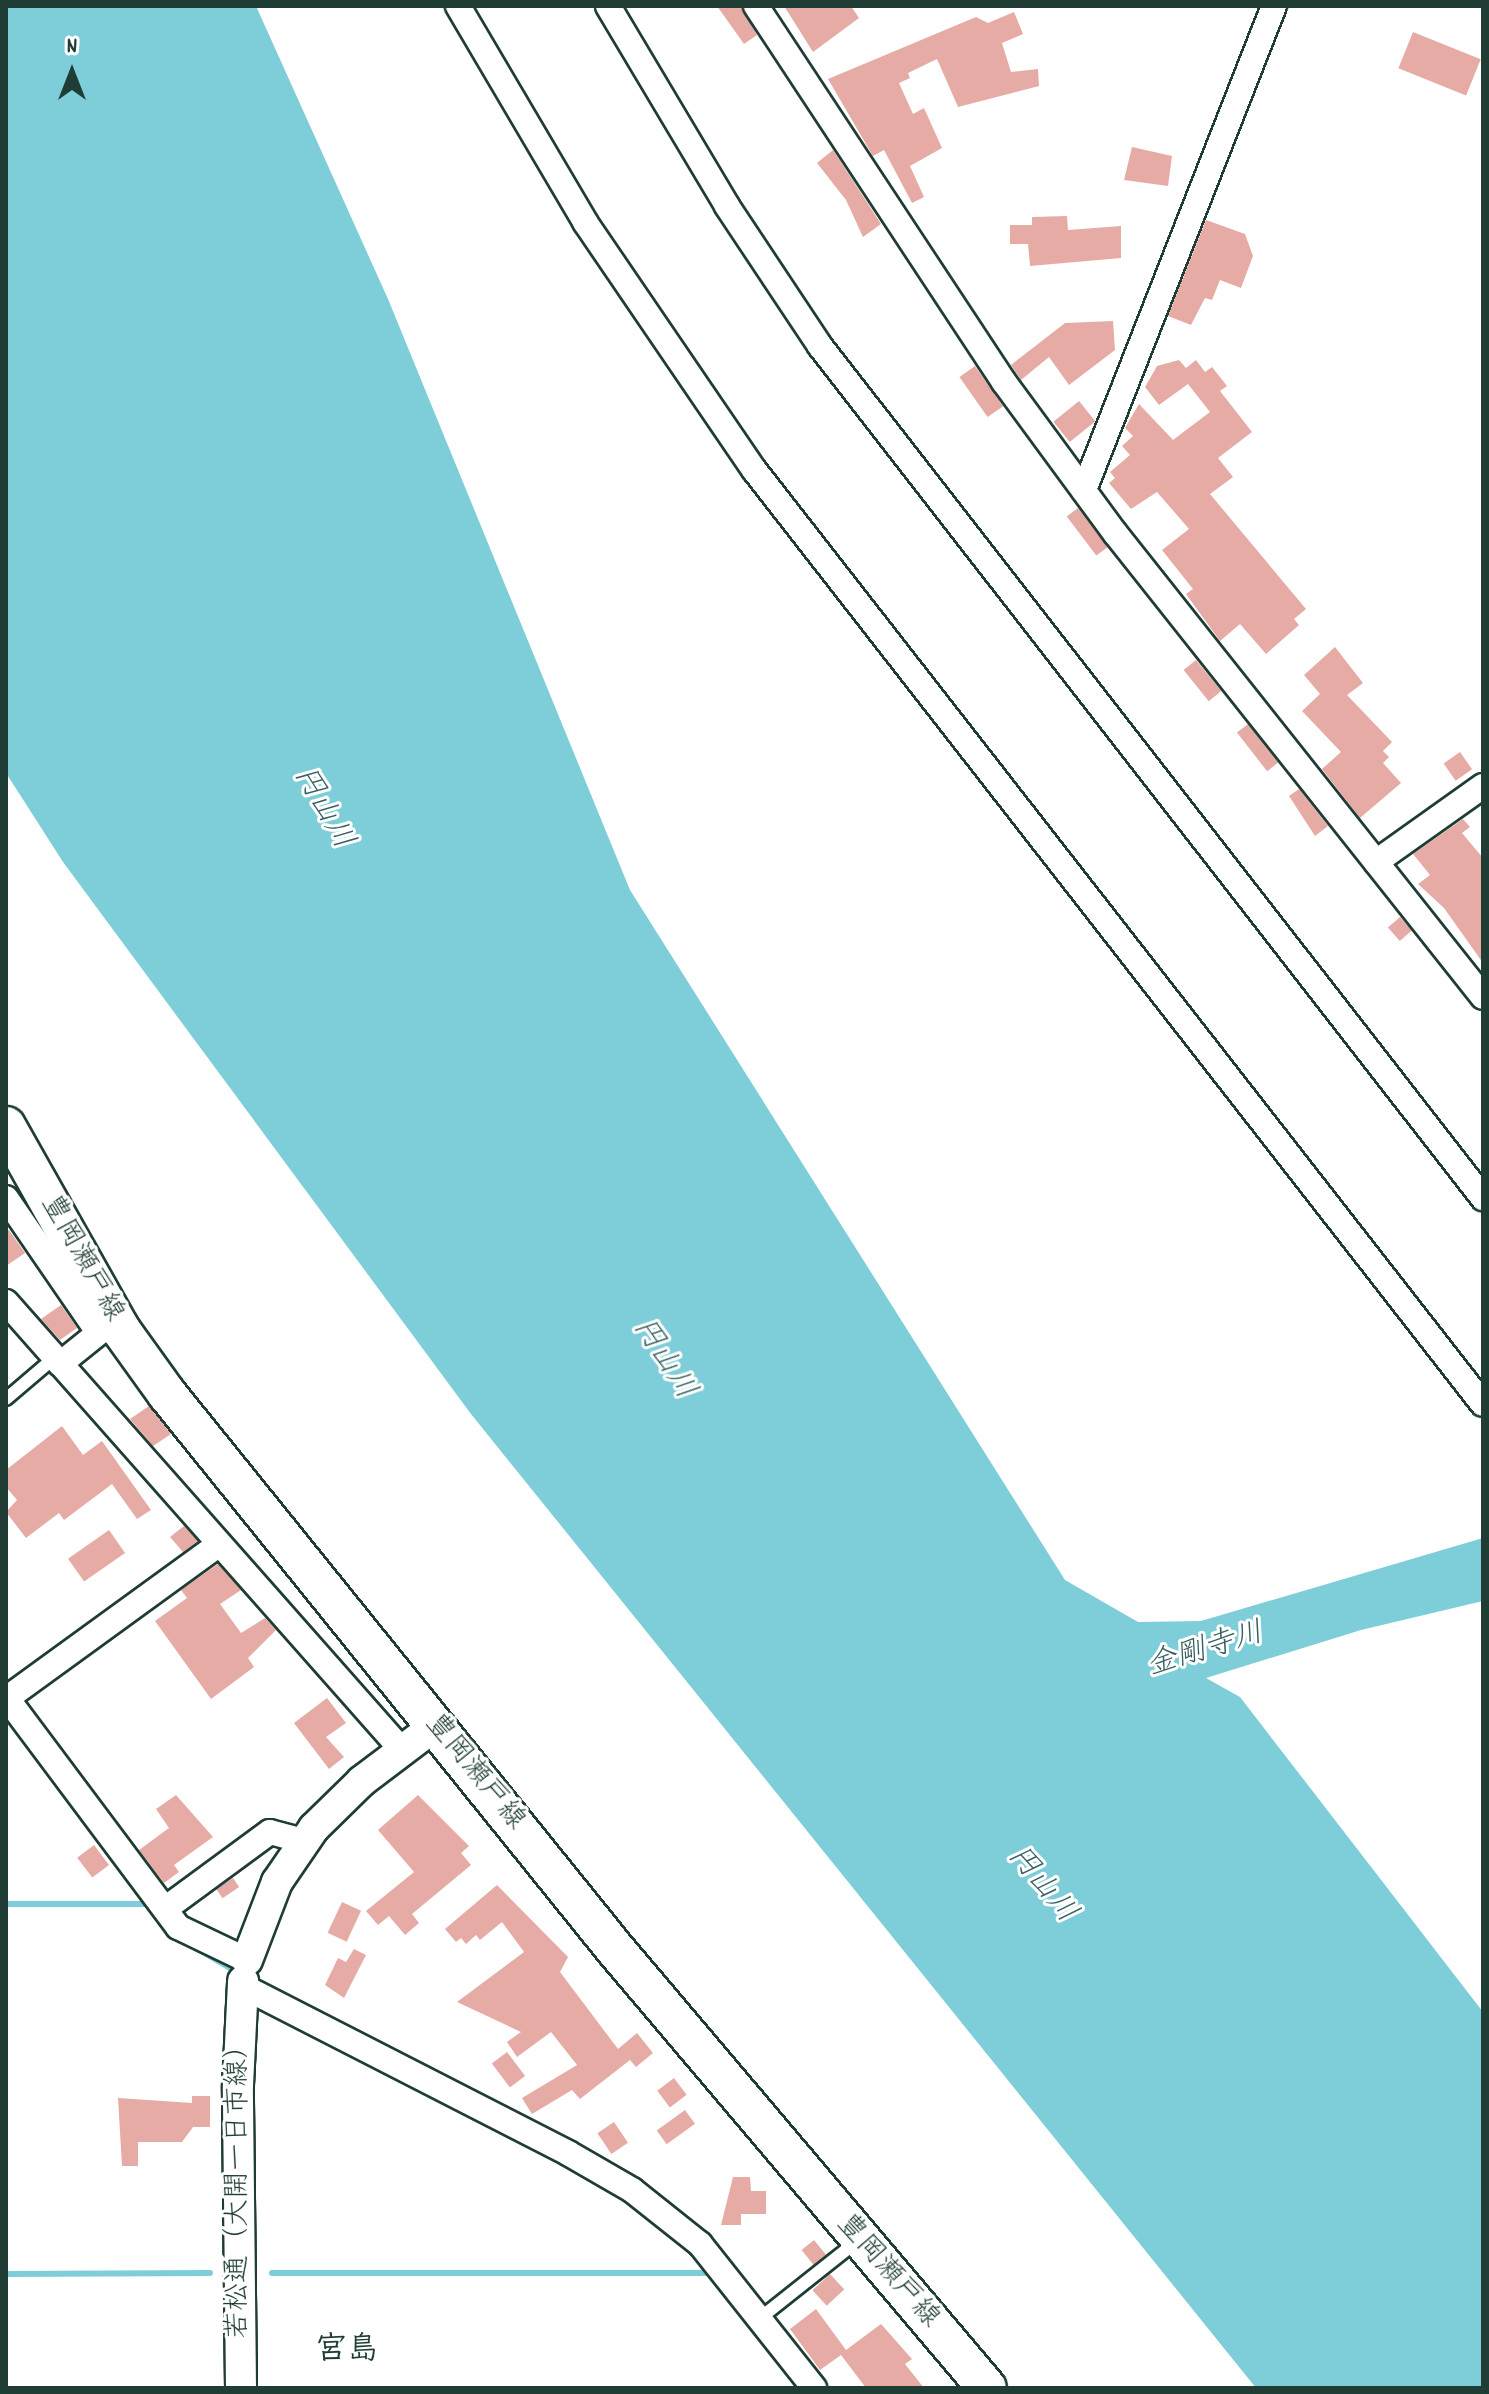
<!DOCTYPE html>
<meta charset="utf-8">
<style>
body{margin:0}
#map{position:relative;width:1489px;height:2394px;overflow:hidden;background:#fff;font-family:Dekko,"Klee One",sans-serif}
div>[style]{position:absolute}
.water>*{inset:0;background:#7eceda}
.stream>*{height:6px;margin:-3px;padding:0 3px;transform-origin:3px;border-radius:3px;background:#7eceda}
.building>*{inset:0;background:#e6aba4;transform-origin:0 0}
.roads{filter:drop-shadow(2px 0 #1f3d34) drop-shadow(-2px 0 #1f3d34) drop-shadow(0 2px #1f3d34) drop-shadow(0 -2px #1f3d34)}
.service>*{height:12px;margin:-6px;padding:0 6px;transform-origin:6px;border-radius:6px;background:#fff}
.minor>*{height:24px;margin:-12px;padding:0 12px;transform-origin:12px;border-radius:12px;background:#fff}
.tertiary>*{height:30px;margin:-15px;padding:0 15px;transform-origin:15px;border-radius:15px;background:#fff}
.primary>*{height:38px;margin:-19px;padding:0 19px;transform-origin:19px;border-radius:19px;background:#fff}
span{translate:-50% -50%;white-space:nowrap;text-align:center;line-height:1.15;-webkit-text-stroke:6px #fff;paint-order:stroke}
.street-label{font-size:28px;color:#1f3d34}
.water-label{font-size:30px;color:#37615e;font-style:italic}
.quarter-label{font-size:32px;color:#1f3d34;font-weight:700}
.frame{position:absolute;inset:0;border:8px solid #1f3d34;pointer-events:none}
.north{position:absolute;left:32px;top:32px;width:80px;height:80px;-webkit-text-stroke:6px #fff;paint-order:stroke;rotate:0deg;font-size:22px;font-weight:700;line-height:32px;text-align:center;color:#1f3d34}
.north::after{content:'';display:block;margin:auto;width:28px;height:36px;background:#1f3d34;clip-path:polygon(50% 0,100% 100%,50% 72%,0 100%)}
</style>
<div id="map">
<div class="water">
<div style="clip-path:polygon(6px 6px,256px 6px,388px 299px,630px 890px,1065px 1580px,1138px 1622px,1201px 1621px,1483px 1538px,1483px 1601px,1361px 1630px,1206px 1678px,1240px 1697px,1483px 2012px,1483px 2388px,1256px 2388px,471px 1414px,63px 862px,6px 773px)"></div>
</div>
<div class="stream">
<div style="left:6px;top:1904px;width:144px"></div>
<div style="left:172px;top:1934px;width:75px;rotate:30.3deg"></div>
<div style="left:272px;top:2273px;width:441px"></div>
<div style="left:6px;top:2274px;width:204px;rotate:-0.3deg"></div>
</div>
<div class="building">
<div style="clip-path:polygon(717px 6px,741px 6px,757px 35px,744px 44px)"></div>
<div style="clip-path:polygon(784px 6px,851px 6px,859px 18px,813px 52px)"></div>
<div style="clip-path:polygon(1014px 12px,1023px 34px,1002px 43px,1011px 72px,1038px 69px,1039px 86px,958px 107px,937px 59px,908px 73px,910px 78px,899px 83px,913px 114px,924px 108px,942px 148px,910px 166px,924px 197px,912px 203px,884px 150px,873px 156px,828px 79px,976px 17px,988px 23px)"></div>
<div style="left:1413px;top:32px;width:73px;height:39px;rotate:22deg"></div>
<div style="clip-path:polygon(1132px 147px,1172px 156px,1168px 186px,1124px 180px)"></div>
<div style="clip-path:polygon(833px 150px,881px 224px,863px 237px,846px 200px,817px 163px)"></div>
<div style="clip-path:polygon(1067px 216px,1068px 230px,1121px 226px,1121px 258px,1030px 266px,1028px 244px,1010px 244px,1010px 225px,1032px 225px,1032px 217px)"></div>
<div style="clip-path:polygon(1206px 220px,1245px 234px,1253px 256px,1241px 288px,1220px 280px,1212px 300px,1205px 298px,1191px 325px,1168px 316px)"></div>
<div style="clip-path:polygon(1113px 321px,1115px 350px,1069px 385px,1049px 357px,1021px 380px,1011px 365px,1065px 323px)"></div>
<div style="clip-path:polygon(1179px 360px,1186px 368px,1196px 360px,1205px 372px,1212px 367px,1227px 386px,1220px 391px,1252px 432px,1218px 458px,1233px 477px,1210px 494px,1306px 609px,1294px 619px,1299px 625px,1266px 654px,1240px 624px,1220px 641px,1186px 594px,1193px 589px,1162px 550px,1189px 529px,1157px 492px,1131px 509px,1109px 483px,1115px 478px,1110px 472px,1130px 455px,1122px 446px,1133px 436px,1125px 428px,1139px 404px,1173px 440px,1210px 412px,1188px 384px,1159px 405px,1145px 387px,1157px 366px)"></div>
<div style="left:975px;top:366px;width:49px;height:19px;rotate:55deg"></div>
<div style="left:1079px;top:401px;width:26px;height:33px;rotate:51deg"></div>
<div style="left:1078px;top:508px;width:49px;height:14px;rotate:53deg"></div>
<div style="clip-path:polygon(1335px 647px,1363px 683px,1347px 695px,1392px 742px,1383px 751px,1389px 757px,1383px 763px,1401px 783px,1360px 818px,1322px 769px,1341px 752px,1302px 711px,1320px 694px,1304px 675px)"></div>
<div style="left:1196px;top:660px;width:40px;height:16px;rotate:51deg"></div>
<div style="left:1248px;top:724px;width:49px;height:14px;rotate:52deg"></div>
<div style="left:1460px;top:752px;width:21px;height:20px;rotate:55deg"></div>
<div style="clip-path:polygon(1299px 789px,1328px 826px,1315px 836px,1289px 796px)"></div>
<div style="clip-path:polygon(1463px 819px,1470px 827px,1462px 833px,1483px 858px,1483px 963px,1444px 908px,1418px 884px,1430px 875px,1413px 854px)"></div>
<div style="left:1400px;top:917px;width:18px;height:16px;rotate:49deg"></div>
<div style="clip-path:polygon(9px 1230px,25px 1253px,6px 1266px,6px 1232px)"></div>
<div style="clip-path:polygon(61px 1305px,77px 1328px,60px 1340px,41px 1319px)"></div>
<div style="clip-path:polygon(149px 1406px,171px 1434px,153px 1446px,130px 1419px)"></div>
<div style="clip-path:polygon(62px 1426px,83px 1455px,102px 1441px,151px 1510px,137px 1519px,112px 1484px,64px 1520px,59px 1513px,26px 1538px,6px 1512px,17px 1500px,6px 1487px,6px 1470px)"></div>
<div style="clip-path:polygon(184px 1526px,198px 1541px,183px 1552px,170px 1537px)"></div>
<div style="left:109px;top:1530px;width:28px;height:50px;rotate:55deg"></div>
<div style="clip-path:polygon(218px 1564px,241px 1590px,220px 1604px,241px 1633px,265px 1618px,276px 1630px,248px 1658px,254px 1667px,211px 1699px,155px 1621px,187px 1598px,181px 1590px)"></div>
<div style="clip-path:polygon(327px 1698px,346px 1723px,326px 1737px,344px 1757px,329px 1769px,294px 1723px)"></div>
<div style="clip-path:polygon(176px 1795px,213px 1837px,174px 1865px,179px 1872px,164px 1883px,139px 1850px,169px 1828px,156px 1809px)"></div>
<div style="clip-path:polygon(418px 1795px,469px 1846px,461px 1853px,471px 1865px,412px 1914px,419px 1923px,405px 1935px,389px 1916px,378px 1925px,366px 1911px,414px 1872px,378px 1830px)"></div>
<div style="left:94px;top:1845px;width:25px;height:21px;rotate:53deg"></div>
<div style="left:233px;top:1878px;width:11px;height:20px;rotate:56deg"></div>
<div style="clip-path:polygon(497px 1885px,568px 1957px,560px 1972px,618px 2049px,637px 2033px,653px 2053px,636px 2067px,630px 2060px,580px 2099px,572px 2090px,532px 2114px,522px 2098px,577px 2065px,551px 2032px,517px 2057px,507px 2042px,521px 2032px,457px 2002px,524px 1952px,502px 1922px,480px 1940px,476px 1935px,466px 1944px,461px 1938px,456px 1942px,445px 1929px)"></div>
<div style="left:342px;top:1902px;width:21px;height:34px;rotate:25deg"></div>
<div style="clip-path:polygon(354px 1949px,366px 1955px,344px 1998px,325px 1985px,338px 1958px,346px 1962px)"></div>
<div style="left:507px;top:2052px;width:30px;height:19px;rotate:53deg"></div>
<div style="left:674px;top:2078px;width:21px;height:21px;rotate:53deg"></div>
<div style="clip-path:polygon(192px 2096px,210px 2096px,210px 2127px,193px 2127px,182px 2142px,138px 2142px,138px 2166px,122px 2166px,118px 2098px,192px 2103px)"></div>
<div style="left:685px;top:2110px;width:17px;height:35px;rotate:54deg"></div>
<div style="left:614px;top:2122px;width:25px;height:20px;rotate:56deg"></div>
<div style="clip-path:polygon(733px 2177px,750px 2177px,751px 2191px,766px 2191px,766px 2214px,741px 2214px,741px 2225px,721px 2225px)"></div>
<div style="left:814px;top:2240px;width:19px;height:16px;rotate:51deg"></div>
<div style="left:830px;top:2274px;width:21px;height:24px;rotate:47deg"></div>
<div style="clip-path:polygon(816px 2309px,846px 2350px,881px 2324px,912px 2359px,905px 2364px,924px 2388px,866px 2388px,841px 2355px,820px 2370px,790px 2329px)"></div>
</div>
<div class="roads">
<div class="service">
<div style="left:6px;top:1399px;width:63px;rotate:-40.5deg"></div>
<div style="left:759px;top:2319px;width:124px;rotate:-38.4deg"></div>
</div>
<div class="minor">
<div style="left:458px;top:6px;width:251px;rotate:59.5deg"></div>
<div style="left:585px;top:222px;width:301px;rotate:55.7deg"></div>
<div style="left:755px;top:471px;width:1183px;rotate:52.04deg"></div>
<div style="left:608px;top:6px;width:233px;rotate:59.2deg"></div>
<div style="left:727px;top:206px;width:168px;rotate:56.4deg"></div>
<div style="left:820px;top:346px;width:1080px;rotate:52.11deg"></div>
<div style="left:756px;top:6px;width:450px;rotate:56.6deg"></div>
<div style="left:1004px;top:382px;width:187px;rotate:53.7deg"></div>
<div style="left:1115px;top:533px;width:592px;rotate:51.58deg"></div>
<div style="left:1084px;top:490px;width:520px;rotate:-68.57deg"></div>
<div style="left:1376px;top:862px;width:131px;rotate:-35.4deg"></div>
<div style="left:6px;top:1198px;width:163px;rotate:55.5deg"></div>
<div style="left:6px;top:1302px;width:598px;rotate:48.53deg"></div>
<div style="left:60px;top:1364px;width:65px;rotate:-38.8deg"></div>
<div style="left:6px;top:1697px;width:287px;rotate:53.2deg"></div>
<div style="left:178px;top:1927px;width:76px;rotate:25.6deg"></div>
<div style="left:6px;top:1699px;width:262px;rotate:-36deg"></div>
<div style="left:165px;top:1909px;width:130px;rotate:-36.3deg"></div>
<div style="left:270px;top:1832px;width:35px;rotate:15deg"></div>
<div style="left:242px;top:1986px;width:366px;rotate:27.1deg"></div>
<div style="left:568px;top:2153px;width:74px;rotate:30deg"></div>
<div style="left:632px;top:2190px;width:87px;rotate:38.5deg"></div>
<div style="left:700px;top:2244px;width:184px;rotate:51.6deg"></div>
</div>
<div class="tertiary">
<div style="left:247px;top:1960px;width:84px;rotate:-69deg"></div>
<div style="left:277px;top:1882px;width:65px;rotate:-55.6deg"></div>
<div style="left:314px;top:1828px;width:67px;rotate:-44.4deg"></div>
<div style="left:362px;top:1781px;width:93px;rotate:-37.1deg"></div>
<div style="left:241px;top:2388px;width:303px;rotate:-90.6deg"></div>
<div style="left:238px;top:2085px;width:104px;rotate:-87.2deg"></div>
</div>
<div class="primary">
<div style="left:6px;top:1126px;width:234px;rotate:60.6deg"></div>
<div style="left:121px;top:1330px;width:79px;rotate:54.3deg"></div>
<div style="left:167px;top:1394px;width:713px;rotate:51.09deg"></div>
<div style="left:615px;top:1949px;width:575px;rotate:49.72deg"></div>
</div>
</div>
<div class="street-label">
<span style="left:81px;top:1259px;rotate:61deg">豊岡瀬戸線</span>
<span style="left:474px;top:1773px;rotate:51deg">豊岡瀬戸線</span>
<span style="left:240px;top:2185px;rotate:-90deg">若松通（大開一日市線）</span>
<span style="left:887px;top:2272px;rotate:49deg">豊岡瀬戸線</span>
</div>
<div class="water-label">
<span style="left:321px;top:809px;rotate:60deg">円山川</span>
<span style="left:662px;top:1360px;rotate:57deg">円山川</span>
<span style="left:1206px;top:1652px;rotate:-17deg">金剛寺川</span>
<span style="left:1040px;top:1886px;rotate:50deg">円山川</span>
</div>
<div class="quarter-label">
<span style="left:347px;top:2352px">宮島</span>
</div>
<div class="frame"></div>
<div class="north">N</div>
</div>
